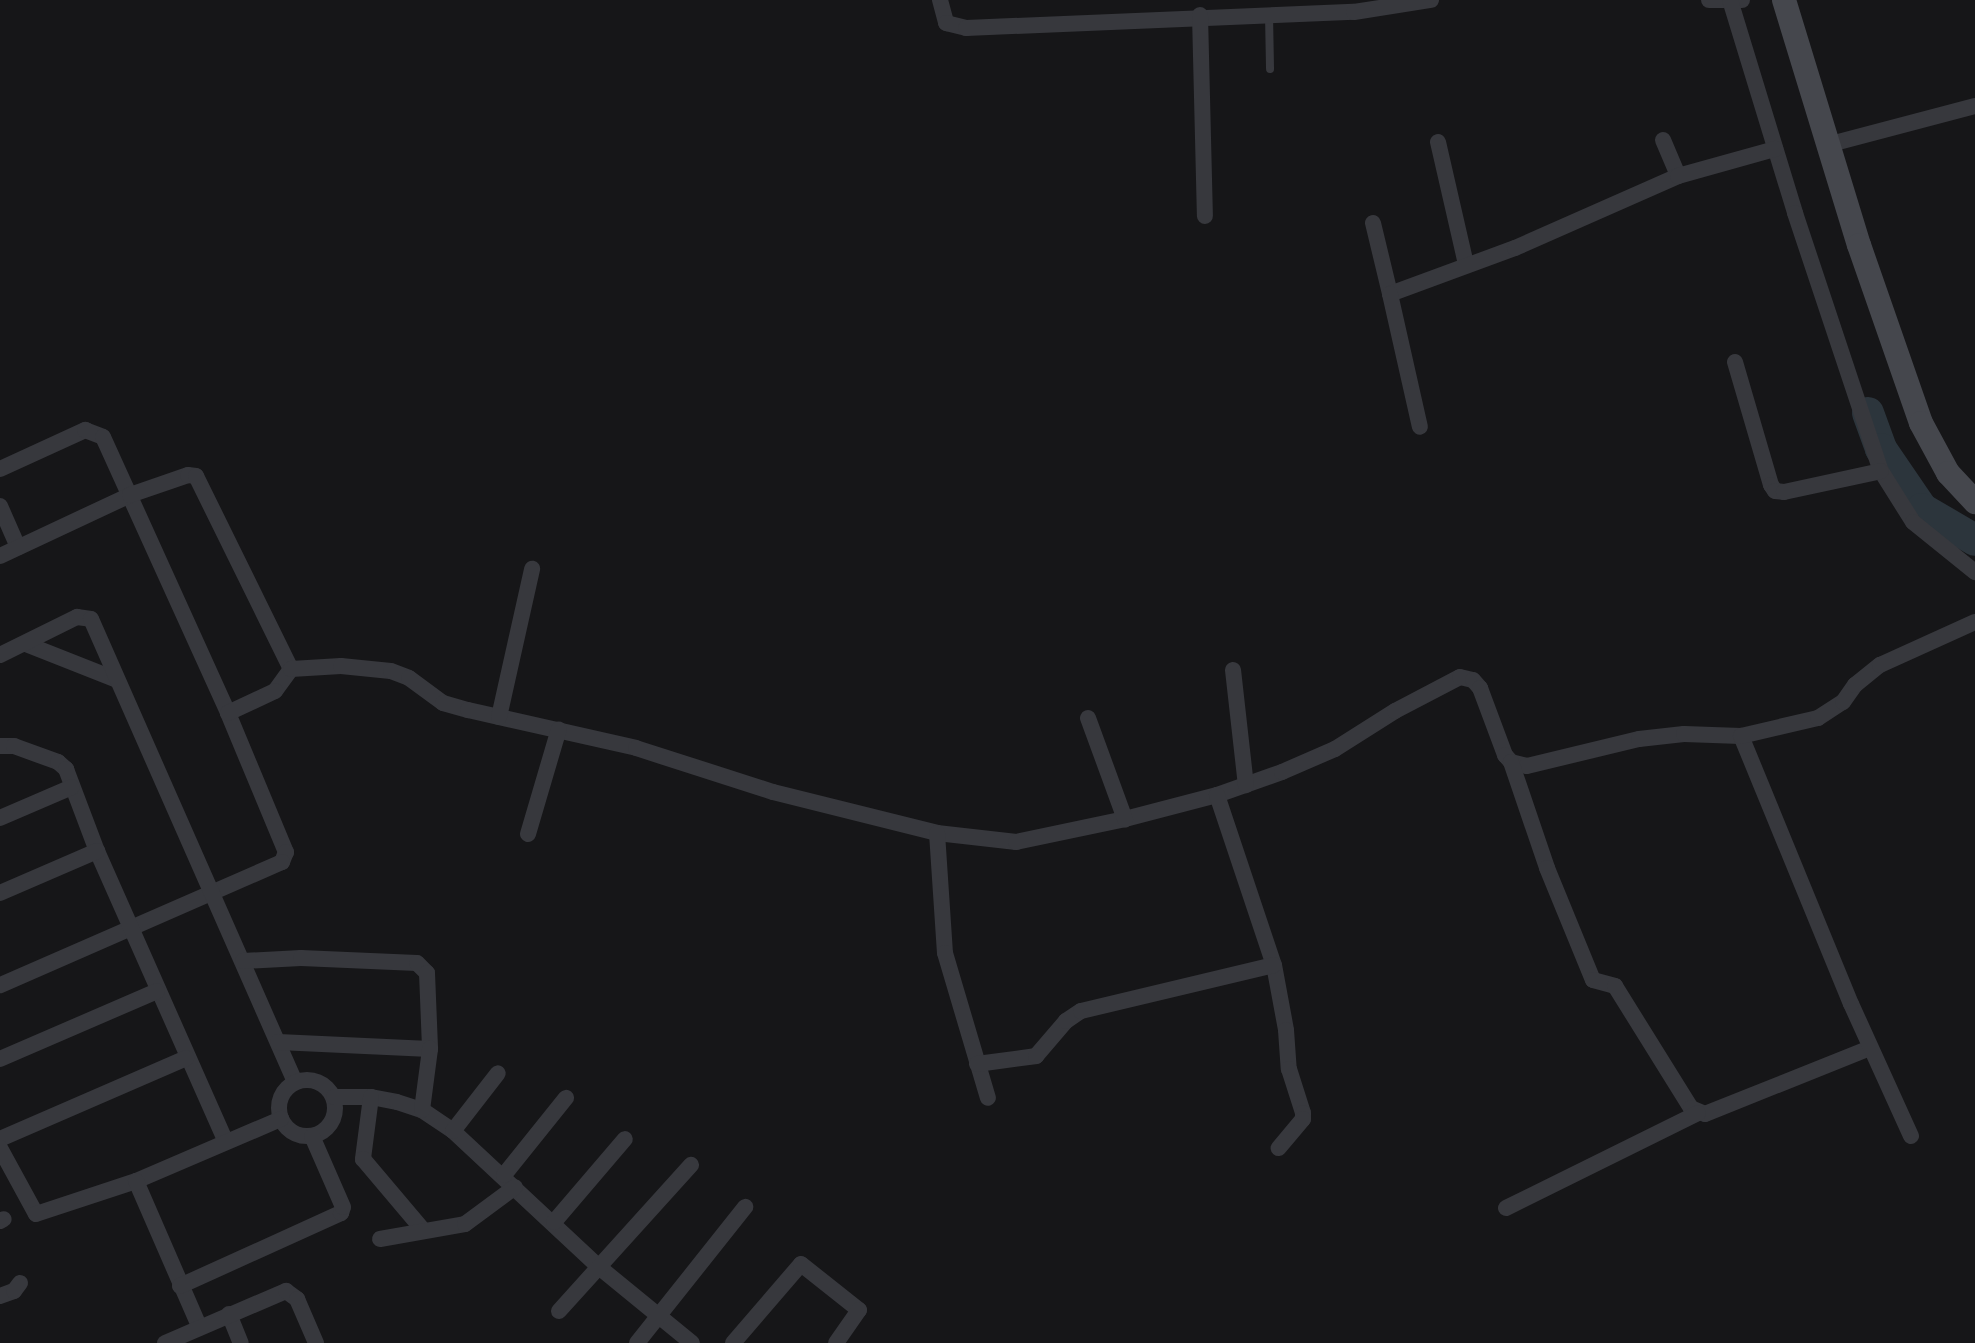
<!DOCTYPE html>
<style>
body{margin:0}
#map{position:relative;width:1975px;height:1343px;overflow:hidden;background:#161618;font-family:Manrope,sans-serif}
div>[style]{position:absolute}
.river>*{height:32px;margin:-16px;padding:0 16px;transform-origin:16px;border-radius:16px;background:#2c353c}
.lane>*{height:8px;margin:-4px;padding:0 4px;transform-origin:4px;border-radius:4px;background:#37383d}
.street>*{height:16px;margin:-8px;padding:0 8px;transform-origin:8px;border-radius:8px;background:#37383d}
.street>.ring{margin:-8px;padding:0;box-sizing:content-box;background:none;border:16px solid #37383d;border-radius:50%}
.secondary>*{height:24px;margin:-12px;padding:0 12px;transform-origin:12px;border-radius:12px;background:#45474d}
span{translate:-50% -50%;white-space:nowrap;text-align:center;line-height:1.15;-webkit-text-stroke:7px #111113;paint-order:stroke}
</style>
<div id="map">
<div class="river">
<div style="left:1868px;top:413px;width:38px;rotate:70deg"></div>
<div style="left:1881px;top:449px;width:73px;rotate:55.7deg"></div>
<div style="left:1922px;top:509px;width:61px;rotate:30.3deg"></div>
</div>
<div class="lane">
<div style="left:1269px;top:15px;width:54px;rotate:88.9deg"></div>
</div>
<div class="street">
<div style="left:940px;top:0;width:24px;rotate:75deg"></div>
<div style="left:946px;top:23px;width:21px;rotate:14deg"></div>
<div style="left:966px;top:28px;width:388px;rotate:-2.4deg"></div>
<div style="left:1354px;top:12px;width:78px;rotate:-8.9deg"></div>
<div style="left:1709px;top:0;width:33px"></div>
<div style="left:1730px;top:0;width:223px;rotate:73deg"></div>
<div style="left:1795px;top:213px;width:272px;rotate:71.6deg"></div>
<div style="left:1881px;top:471px;width:60px;rotate:57.9deg"></div>
<div style="left:1913px;top:522px;width:80px;rotate:38.9deg"></div>
<div style="left:1200px;top:15px;width:201px;rotate:88.6deg"></div>
<div style="left:1663px;top:140px;width:39px;rotate:67deg"></div>
<div style="left:1438px;top:142px;width:125px;rotate:77.1deg"></div>
<div style="left:1827px;top:145px;width:153px;rotate:-14.8deg"></div>
<div style="left:1373px;top:223px;width:73px;rotate:76.5deg"></div>
<div style="left:1390px;top:294px;width:133px;rotate:-20.2deg"></div>
<div style="left:1515px;top:248px;width:178px;rotate:-23.8deg"></div>
<div style="left:1678px;top:176px;width:101px;rotate:-15.6deg"></div>
<div style="left:1390px;top:294px;width:136px;rotate:77.3deg"></div>
<div style="left:1735px;top:362px;width:128px;rotate:73.7deg"></div>
<div style="left:1771px;top:485px;width:7px;rotate:56deg"></div>
<div style="left:1775px;top:491px;width:9px;rotate:6deg"></div>
<div style="left:1784px;top:492px;width:99px;rotate:-12.2deg"></div>
<div style="left:0;top:469px;width:94px;rotate:-24.6deg"></div>
<div style="left:85px;top:430px;width:19px;rotate:21deg"></div>
<div style="left:103px;top:437px;width:303px;rotate:65.6deg"></div>
<div style="left:228px;top:713px;width:151px;rotate:67.4deg"></div>
<div style="left:286px;top:852px;width:11px;rotate:112deg"></div>
<div style="left:282px;top:862px;width:308px;rotate:156.4deg"></div>
<div style="left:0;top:506px;width:45px;rotate:66.3deg"></div>
<div style="left:0;top:556px;width:144px;rotate:-25.1deg"></div>
<div style="left:130px;top:495px;width:61px;rotate:-19deg"></div>
<div style="left:188px;top:475px;width:8px;rotate:7deg"></div>
<div style="left:196px;top:476px;width:215px;rotate:63.8deg"></div>
<div style="left:291px;top:669px;width:27px;rotate:126deg"></div>
<div style="left:275px;top:691px;width:52px;rotate:154.9deg"></div>
<div style="left:26px;top:644px;width:96px;rotate:21.5deg"></div>
<div style="left:0;top:655px;width:86px;rotate:-26.3deg"></div>
<div style="left:77px;top:617px;width:14px;rotate:8deg"></div>
<div style="left:91px;top:619px;width:506px;rotate:66.22deg"></div>
<div style="left:291px;top:669px;width:50px;rotate:-3.4deg"></div>
<div style="left:341px;top:666px;width:50px;rotate:5.7deg"></div>
<div style="left:391px;top:671px;width:19px;rotate:21deg"></div>
<div style="left:409px;top:678px;width:42px;rotate:36.3deg"></div>
<div style="left:443px;top:703px;width:26px;rotate:16deg"></div>
<div style="left:468px;top:710px;width:172px;rotate:12.7deg"></div>
<div style="left:636px;top:748px;width:144px;rotate:17.8deg"></div>
<div style="left:773px;top:792px;width:169px;rotate:14deg"></div>
<div style="left:937px;top:833px;width:80px;rotate:6.5deg"></div>
<div style="left:1016px;top:842px;width:111px;rotate:-11.9deg"></div>
<div style="left:1125px;top:819px;width:95px;rotate:-14.6deg"></div>
<div style="left:1217px;top:795px;width:69px;rotate:-19.5deg"></div>
<div style="left:1282px;top:772px;width:58px;rotate:-23.5deg"></div>
<div style="left:1335px;top:749px;width:71px;rotate:-32.3deg"></div>
<div style="left:1395px;top:711px;width:73px;rotate:-27.6deg"></div>
<div style="left:1460px;top:677px;width:13px;rotate:13deg"></div>
<div style="left:1473px;top:680px;width:11px;rotate:49deg"></div>
<div style="left:1480px;top:688px;width:72px;rotate:69.5deg"></div>
<div style="left:1505px;top:755px;width:9px;rotate:49deg"></div>
<div style="left:1511px;top:762px;width:16px;rotate:14deg"></div>
<div style="left:1527px;top:766px;width:115px;rotate:-13.6deg"></div>
<div style="left:1639px;top:739px;width:45px;rotate:-6.3deg"></div>
<div style="left:1684px;top:734px;width:57px;rotate:2deg"></div>
<div style="left:1233px;top:670px;width:116px;rotate:83.6deg"></div>
<div style="left:499px;top:717px;width:152px;rotate:-77.4deg"></div>
<div style="left:1088px;top:718px;width:108px;rotate:69.9deg"></div>
<div style="left:0;top:746px;width:14px"></div>
<div style="left:14px;top:746px;width:47px;rotate:20deg"></div>
<div style="left:58px;top:762px;width:11px;rotate:41deg"></div>
<div style="left:66px;top:769px;width:88px;rotate:69.3deg"></div>
<div style="left:97px;top:851px;width:318px;rotate:66.1deg"></div>
<div style="left:1511px;top:762px;width:112px;rotate:71.2deg"></div>
<div style="left:1547px;top:868px;width:121px;rotate:67.7deg"></div>
<div style="left:1593px;top:980px;width:23px;rotate:15deg"></div>
<div style="left:1615px;top:986px;width:144px;rotate:58.1deg"></div>
<div style="left:1691px;top:1108px;width:15px;rotate:23deg"></div>
<div style="left:1705px;top:1114px;width:178px;rotate:-21.8deg"></div>
<div style="left:1217px;top:795px;width:179px;rotate:71.5deg"></div>
<div style="left:1274px;top:965px;width:66px;rotate:79.5deg"></div>
<div style="left:1286px;top:1030px;width:39px;rotate:86deg"></div>
<div style="left:1289px;top:1069px;width:46px;rotate:72.3deg"></div>
<div style="left:1303px;top:1113px;width:6px;rotate:90deg"></div>
<div style="left:1303px;top:1119px;width:38px;rotate:130deg"></div>
<div style="left:0;top:818px;width:78px;rotate:-23.3deg"></div>
<div style="left:937px;top:833px;width:120px;rotate:86.2deg"></div>
<div style="left:945px;top:953px;width:151px;rotate:73.5deg"></div>
<div style="left:528px;top:834px;width:109px;rotate:-73.6deg"></div>
<div style="left:0;top:893px;width:106px;rotate:-23.4deg"></div>
<div style="left:243px;top:961px;width:58px;rotate:-3deg"></div>
<div style="left:301px;top:958px;width:116px;rotate:2.5deg"></div>
<div style="left:417px;top:963px;width:14px;rotate:45deg"></div>
<div style="left:427px;top:973px;width:76px;rotate:87.7deg"></div>
<div style="left:430px;top:1049px;width:152px;rotate:-177.4deg"></div>
<div style="left:0;top:1059px;width:171px;rotate:-23.4deg"></div>
<div style="left:977px;top:1064px;width:60px;rotate:-7.7deg"></div>
<div style="left:1036px;top:1056px;width:46px;rotate:-49.4deg"></div>
<div style="left:1066px;top:1021px;width:18px;rotate:-34deg"></div>
<div style="left:1081px;top:1011px;width:198px;rotate:-13.4deg"></div>
<div class="ring" style="left:279px;top:1080px;width:40px;height:40px"></div>
<div style="left:334px;top:1097px;width:37px"></div>
<div style="left:371px;top:1097px;width:26px;rotate:11deg"></div>
<div style="left:397px;top:1102px;width:26px;rotate:18deg"></div>
<div style="left:422px;top:1110px;width:37px;rotate:34deg"></div>
<div style="left:453px;top:1131px;width:200px;rotate:43deg"></div>
<div style="left:599px;top:1267px;width:120px;rotate:39.3deg"></div>
<div style="left:371px;top:1097px;width:63px;rotate:97.4deg"></div>
<div style="left:363px;top:1159px;width:93px;rotate:49.8deg"></div>
<div style="left:422px;top:1110px;width:62px;rotate:-82.5deg"></div>
<div style="left:453px;top:1131px;width:73px;rotate:-52.2deg"></div>
<div style="left:1911px;top:1136px;width:145px;rotate:-114.4deg"></div>
<div style="left:1851px;top:1004px;width:290px;rotate:-112.3deg"></div>
<div style="left:1741px;top:736px;width:79px;rotate:-13.2deg"></div>
<div style="left:1818px;top:718px;width:30px;rotate:-33deg"></div>
<div style="left:1843px;top:702px;width:21px;rotate:-55deg"></div>
<div style="left:1855px;top:685px;width:32px;rotate:-39deg"></div>
<div style="left:1880px;top:665px;width:104px;rotate:-24.4deg"></div>
<div style="left:0;top:1139px;width:203px;rotate:-23.5deg"></div>
<div style="left:0;top:1148px;width:75px;rotate:61.4deg"></div>
<div style="left:36px;top:1214px;width:105px;rotate:-18.3deg"></div>
<div style="left:136px;top:1181px;width:158px;rotate:-23.2deg"></div>
<div style="left:504px;top:1175px;width:99px;rotate:-51.2deg"></div>
<div style="left:136px;top:1181px;width:158px;rotate:66.5deg"></div>
<div style="left:1506px;top:1208px;width:214px;rotate:-26.3deg"></div>
<div style="left:0;top:1221px;width:4px;rotate:-27deg"></div>
<div style="left:554px;top:1222px;width:109px;rotate:-49.5deg"></div>
<div style="left:380px;top:1239px;width:86px;rotate:-10deg"></div>
<div style="left:465px;top:1224px;width:62px;rotate:-36.5deg"></div>
<div style="left:180px;top:1286px;width:177px;rotate:-24.4deg"></div>
<div style="left:341px;top:1213px;width:6px;rotate:-72deg"></div>
<div style="left:343px;top:1207px;width:77px;rotate:-113.6deg"></div>
<div style="left:0;top:1296px;width:15px;rotate:-20deg"></div>
<div style="left:14px;top:1291px;width:10px;rotate:-53deg"></div>
<div style="left:559px;top:1311px;width:197px;rotate:-47.9deg"></div>
<div style="left:229px;top:1314px;width:31px;rotate:68deg"></div>
<div style="left:165px;top:1343px;width:132px;rotate:-23.3deg"></div>
<div style="left:286px;top:1291px;width:14px;rotate:36deg"></div>
<div style="left:297px;top:1299px;width:48px;rotate:66.6deg"></div>
<div style="left:637px;top:1343px;width:174px;rotate:-51.5deg"></div>
<div style="left:733px;top:1343px;width:104px;rotate:-49.3deg"></div>
<div style="left:801px;top:1264px;width:74px;rotate:38.4deg"></div>
<div style="left:859px;top:1310px;width:40px;rotate:124.9deg"></div>
</div>
<div class="secondary">
<div style="left:1784px;top:0;width:256px;rotate:73deg"></div>
<div style="left:1859px;top:245px;width:188px;rotate:70.8deg"></div>
<div style="left:1921px;top:423px;width:57px;rotate:61.6deg"></div>
<div style="left:1948px;top:473px;width:40px;rotate:47deg"></div>
</div>
</div>
